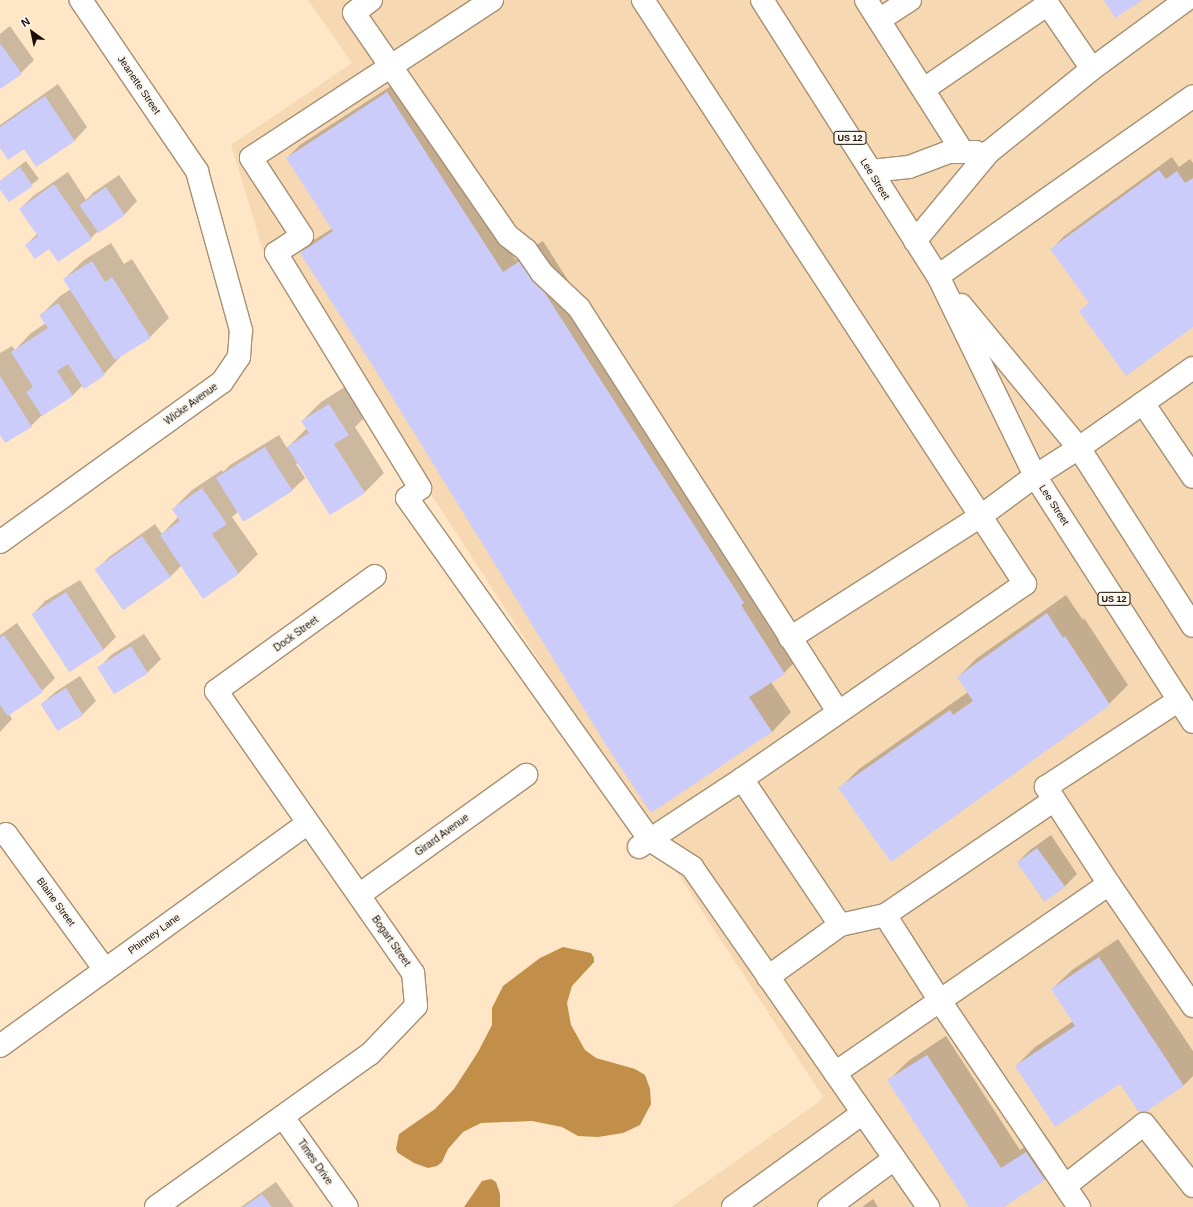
<!DOCTYPE html>
<style>
body{margin:0}
#map{position:relative;width:1193px;height:1207px;overflow:hidden;background:#ffe6c6;font-family:Helvetica,sans-serif}
div>[style]{position:absolute}
.built>*{inset:0;background:#f6d9b3}
.water>*{inset:0;background:#c18f4a}
.shadow>*{inset:0;background:#0003}
.building>*{inset:0;background:#cbccf9;transform-origin:0 0}
.roads{filter:drop-shadow(1px 0 #a78f72) drop-shadow(-1px 0 #a78f72) drop-shadow(0 1px #a78f72) drop-shadow(0 -1px #a78f72)}
.minor>*{height:22px;margin:-11px;padding:0 11px;transform-origin:11px;border-radius:11px;background:#fff}
.major>*{height:22px;margin:-11px;padding:0 11px;transform-origin:11px;border-radius:11px;background:#fff}
span{translate:-50% -50%;white-space:nowrap;text-align:center;line-height:1.15;-webkit-text-stroke:4px #fbf6f0;paint-order:stroke}
.shield-label span{padding:1px 3px;background:#fbf6f0;border:1px solid;border-radius:3px;-webkit-text-stroke-width:0}
.shield-label{font-size:9px;color:#170f05;font-weight:700}
.street-label{font-size:10px;color:#170f05}
.north{position:absolute;left:12px;top:12px;width:40px;height:40px;-webkit-text-stroke:3px #fbf6f0;paint-order:stroke;rotate:327deg;font-size:11px;font-weight:700;line-height:16px;text-align:center;color:#170f05}
.north::after{content:'';display:block;margin:auto;width:14px;height:18px;background:#170f05;clip-path:polygon(50% 0,100% 100%,50% 72%,0 100%)}
</style>
<div id="map">
<div class="built">
<div style="clip-path:polygon(308px 0,1193px 0,1193px 1207px,671px 1207px,816px 1104px,823px 1097px,436px 502px,265px 257px,231px 145px,352px 63px)"></div>
</div>
<div class="water">
<div style="clip-path:polygon(563px 947px,591px 953px,594px 958px,594px 962px,572px 986px,567px 1003px,571px 1025px,585px 1050px,596px 1058px,635px 1069px,645px 1075px,650px 1089px,651px 1104px,640px 1125px,623px 1133px,598px 1137px,578px 1136px,562px 1127px,532px 1121px,481px 1123px,463px 1132px,448px 1149px,442px 1162px,437px 1166px,428px 1168px,414px 1163px,398px 1153px,396px 1149px,399px 1134px,435px 1109px,454px 1089px,478px 1052px,492px 1025px,492px 1008px,503px 986px,540px 958px)"></div>
<div style="clip-path:polygon(491px 1179px,496px 1182px,500px 1194px,500px 1207px,464px 1207px,482px 1181px)"></div>
</div>
<div class="shadow">
<div style="clip-path:polygon(10px 26px,34px 60px,21px 73px,0 88px,0 34px)"></div>
<div style="clip-path:polygon(400px 80px,516px 260px,523px 253px,543px 241px,762px 584px,803px 654px,784px 673px,771px 682px,791px 712px,772px 732px,377px 371px,301px 253px,314px 240px,333px 228px,287px 158px,300px 145px)"></div>
<div style="clip-path:polygon(58px 84px,87px 127px,75px 140px,37px 166px,24px 148px,0 147px,0 125px)"></div>
<div style="clip-path:polygon(1172px 157px,1179px 167px,1190px 159px,1193px 163px,1193px 326px,1080px 311px,1090px 302px,1052px 249px,1064px 236px)"></div>
<div style="clip-path:polygon(26px 161px,39px 179px,9px 201px,0 189px,0 181px)"></div>
<div style="clip-path:polygon(68px 172px,86px 200px,94px 192px,119px 175px,137px 201px,125px 214px,99px 230px,91px 238px,50px 248px,26px 245px,37px 234px,20px 209px,33px 196px)"></div>
<div style="clip-path:polygon(111px 243px,124px 264px,132px 259px,169px 318px,150px 337px,123px 354px,104px 374px,83px 385px,73px 395px,43px 414px,31px 426px,6px 442px,0 433px,0 353px,12px 346px,15px 350px,31px 333px,46px 323px,41px 315px,60px 296px,71px 289px,64px 279px,84px 260px)"></div>
<div style="clip-path:polygon(348px 385px,367px 415px,355px 427px,384px 473px,365px 492px,330px 514px,298px 463px,296px 464px,305px 478px,292px 490px,243px 521px,238px 512px,232px 517px,258px 554px,239px 573px,204px 597px,182px 565px,170px 577px,96px 570px,109px 557px,155px 524px,162px 534px,178px 517px,173px 509px,192px 490px,222px 470px,223px 472px,230px 465px,279px 435px,287px 448px,307px 428px,302px 421px,321px 402px)"></div>
<div style="clip-path:polygon(80px 580px,116px 637px,103px 650px,33px 614px,45px 601px)"></div>
<div style="clip-path:polygon(1066px 595px,1083px 620px,1084px 618px,1128px 685px,1109px 704px,840px 788px,859px 769px,968px 692px,958px 677px,977px 658px)"></div>
<div style="clip-path:polygon(17px 623px,55px 678px,42px 691px,9px 714px,12px 719px,0 732px,0 635px)"></div>
<div style="clip-path:polygon(144px 634px,161px 659px,148px 672px,115px 693px,99px 668px,111px 655px)"></div>
<div style="clip-path:polygon(80px 676px,96px 701px,83px 714px,58px 730px,42px 704px,55px 692px)"></div>
<div style="clip-path:polygon(1051px 835px,1077px 874px,1065px 886px,1044px 901px,1018px 862px,1030px 850px)"></div>
<div style="clip-path:polygon(1118px 939px,1193px 1051px,1193px 1076px,1184px 1085px,1141px 1114px,1120px 1083px,1016px 1066px,1035px 1047px,1073px 1021px,1052px 989px,1072px 970px)"></div>
<div style="clip-path:polygon(946px 1036px,1020px 1150px,1045px 1134px,1063px 1161px,1044px 1180px,1002px 1207px,971px 1207px,889px 1080px,908px 1061px)"></div>
<div style="clip-path:polygon(276px 1182px,294px 1207px,241px 1207px)"></div>
<div style="clip-path:polygon(873px 1199px,878px 1207px,862px 1207px)"></div>
</div>
<div class="building">
<div style="clip-path:polygon(1104px 0,1143px 0,1115px 18px)"></div>
<div style="clip-path:polygon(0 43px,22px 74px,0 89px)"></div>
<div style="clip-path:polygon(387px 92px,503px 272px,523px 259px,744px 603px,741px 605px,785px 674px,749px 697px,772px 732px,651px 813px,611px 753px,376px 371px,300px 253px,333px 231px,286px 158px)"></div>
<div style="clip-path:polygon(45px 96px,75px 141px,36px 167px,24px 149px,8px 160px,0 148px,0 127px)"></div>
<div style="clip-path:polygon(20px 167px,33px 186px,9px 202px,0 190px,0 181px)"></div>
<div style="clip-path:polygon(1159px 170px,1166px 179px,1177px 171px,1185px 183px,1193px 178px,1193px 327px,1126px 376px,1079px 311px,1089px 303px,1050px 249px)"></div>
<div style="clip-path:polygon(54px 184px,92px 239px,58px 262px,49px 249px,35px 259px,25px 245px,38px 236px,19px 209px)"></div>
<div style="left:106px;top:187px;width:34px;height:32px;rotate:56deg"></div>
<div style="clip-path:polygon(92px 261px,105px 282px,112px 277px,151px 338px,115px 360px,63px 279px)"></div>
<div style="clip-path:polygon(58px 303px,105px 375px,84px 389px,68px 364px,57px 371px,73px 396px,42px 416px,26px 392px,33px 387px,11px 352px,48px 328px,39px 315px)"></div>
<div style="clip-path:polygon(0 376px,32px 427px,5px 443px,0 435px)"></div>
<div style="clip-path:polygon(329px 404px,349px 435px,334px 444px,365px 493px,330px 515px,287px 447px,309px 433px,301px 421px)"></div>
<div style="left:265px;top:447px;width:52px;height:58px;rotate:58deg"></div>
<div style="clip-path:polygon(202px 488px,227px 524px,212px 534px,239px 574px,203px 599px,160px 535px,180px 521px,172px 509px)"></div>
<div style="left:142px;top:536px;width:50px;height:58px;rotate:55deg"></div>
<div style="left:66px;top:592px;width:69px;height:41px;rotate:57deg"></div>
<div style="clip-path:polygon(1047px 613px,1063px 638px,1065px 636px,1110px 705px,891px 862px,838px 788px,950px 710px,953px 715px,973px 701px,957px 677px)"></div>
<div style="clip-path:polygon(4px 635px,43px 692px,8px 716px,0 705px,0 638px)"></div>
<div style="left:131px;top:646px;width:32px;height:40px;rotate:58deg"></div>
<div style="left:66px;top:688px;width:32px;height:30px;rotate:58deg"></div>
<div style="left:1037px;top:848px;width:48px;height:25px;rotate:54deg"></div>
<div style="clip-path:polygon(1099px 957px,1184px 1086px,1141px 1115px,1120px 1084px,1055px 1127px,1015px 1066px,1075px 1026px,1051px 989px)"></div>
<div style="clip-path:polygon(927px 1055px,1001px 1168px,1026px 1152px,1045px 1180px,1004px 1207px,969px 1207px,887px 1080px)"></div>
<div style="clip-path:polygon(262px 1194px,272px 1207px,244px 1207px)"></div>
</div>
<div class="roads">
<div class="minor">
<div style="left:371px;top:0;width:21px;rotate:143deg"></div>
<div style="left:354px;top:13px;width:271px;rotate:55.4deg"></div>
<div style="left:508px;top:236px;width:23px;rotate:38deg"></div>
<div style="left:526px;top:250px;width:28px;rotate:55deg"></div>
<div style="left:542px;top:273px;width:51px;rotate:43.4deg"></div>
<div style="left:579px;top:308px;width:479px;rotate:57.3deg"></div>
<div style="left:492px;top:0;width:288px;rotate:146.8deg"></div>
<div style="left:251px;top:158px;width:93px;rotate:56.8deg"></div>
<div style="left:302px;top:236px;width:31px;rotate:147deg"></div>
<div style="left:276px;top:253px;width:276px;rotate:58.5deg"></div>
<div style="left:420px;top:488px;width:16px;rotate:142deg"></div>
<div style="left:407px;top:498px;width:420px;rotate:54.6deg"></div>
<div style="left:650px;top:840px;width:50px;rotate:32.7deg"></div>
<div style="left:692px;top:867px;width:414px;rotate:55.2deg"></div>
<div style="left:866px;top:0;width:180px;rotate:57.5deg"></div>
<div style="left:879px;top:20px;width:37px;rotate:-33deg"></div>
<div style="left:1092px;top:69px;width:117px;rotate:-36.3deg"></div>
<div style="left:924px;top:89px;width:150px;rotate:-34.4deg"></div>
<div style="left:871px;top:171px;width:38px;rotate:-6deg"></div>
<div style="left:909px;top:167px;width:43px;rotate:-20.6deg"></div>
<div style="left:949px;top:152px;width:27px"></div>
<div style="left:915px;top:241px;width:116px;rotate:-50.3deg"></div>
<div style="left:989px;top:152px;width:132px;rotate:-38.9deg"></div>
<div style="left:1092px;top:69px;width:83px;rotate:-124.3deg"></div>
<div style="left:938px;top:276px;width:312px;rotate:-35.2deg"></div>
<div style="left:1143px;top:403px;width:89px;rotate:56deg"></div>
<div style="left:0;top:542px;width:274px;rotate:-35.8deg"></div>
<div style="left:222px;top:382px;width:30px;rotate:-56deg"></div>
<div style="left:239px;top:357px;width:27px;rotate:-86deg"></div>
<div style="left:241px;top:330px;width:165px;rotate:-105.5deg"></div>
<div style="left:197px;top:171px;width:207px;rotate:-124.2deg"></div>
<div style="left:790px;top:638px;width:227px;rotate:-32.6deg"></div>
<div style="left:981px;top:516px;width:67px;rotate:-36.5deg"></div>
<div style="left:1035px;top:476px;width:52px;rotate:-32.5deg"></div>
<div style="left:1079px;top:448px;width:139px;rotate:-35.1deg"></div>
<div style="left:742px;top:779px;width:176px;rotate:56.1deg"></div>
<div style="left:840px;top:925px;width:89px;rotate:144.2deg"></div>
<div style="left:6px;top:834px;width:168px;rotate:53.9deg"></div>
<div style="left:639px;top:847px;width:123px;rotate:-33.4deg"></div>
<div style="left:742px;top:779px;width:344px;rotate:-34.6deg"></div>
<div style="left:1025px;top:584px;width:698px;rotate:-123.19deg"></div>
<div style="left:1109px;top:884px;width:116px;rotate:-123deg"></div>
<div style="left:1046px;top:787px;width:159px;rotate:-33.2deg"></div>
<div style="left:359px;top:895px;width:206px;rotate:-35.7deg"></div>
<div style="left:885px;top:915px;width:204px;rotate:-34.2deg"></div>
<div style="left:840px;top:925px;width:46px;rotate:-12.5deg"></div>
<div style="left:885px;top:915px;width:102px;rotate:57.4deg"></div>
<div style="left:940px;top:1001px;width:249px;rotate:56deg"></div>
<div style="left:0;top:1046px;width:380px;rotate:-35.9deg"></div>
<div style="left:835px;top:1073px;width:333px;rotate:-34.6deg"></div>
<div style="left:1109px;top:884px;width:148px;rotate:55.5deg"></div>
<div style="left:283px;top:1117px;width:110px;rotate:54.6deg"></div>
<div style="left:1065px;top:1186px;width:100px;rotate:-38.1deg"></div>
<div style="left:1144px;top:1124px;width:79px;rotate:51.7deg"></div>
<div style="left:156px;top:1207px;width:263px;rotate:-35.6deg"></div>
<div style="left:370px;top:1054px;width:66px;rotate:-46.2deg"></div>
<div style="left:416px;top:1006px;width:33px;rotate:-95deg"></div>
<div style="left:413px;top:973px;width:344px;rotate:-124.9deg"></div>
<div style="left:216px;top:691px;width:196px;rotate:-35.9deg"></div>
<div style="left:733px;top:1207px;width:160px;rotate:-35.9deg"></div>
<div style="left:829px;top:1207px;width:81px;rotate:-36.4deg"></div>
</div>
<div class="major">
<div style="left:762px;top:0;width:327px;rotate:57.5deg"></div>
<div style="left:938px;top:276px;width:222px;rotate:64.1deg"></div>
<div style="left:1035px;top:476px;width:292px;rotate:57.3deg"></div>
<div style="left:961px;top:305px;width:185px;rotate:50.5deg"></div>
<div style="left:1079px;top:448px;width:211px;rotate:57.4deg"></div>
</div>
</div>
<div class="shield-label">
<span style="left:850px;top:138px">US 12</span>
<span style="left:1114px;top:599px">US 12</span>
</div>
<div class="street-label">
<span style="left:139px;top:85px;rotate:56deg">Jeanette Street</span>
<span style="left:875px;top:179px;rotate:58deg">Lee Street</span>
<span style="left:191px;top:404px;rotate:-36deg">Wicke Avenue</span>
<span style="left:1054px;top:505px;rotate:57deg">Lee Street</span>
<span style="left:296px;top:634px;rotate:-36deg">Dock Street</span>
<span style="left:442px;top:835px;rotate:-36deg">Girard Avenue</span>
<span style="left:56px;top:902px;rotate:54deg">Blaine Street</span>
<span style="left:154px;top:934px;rotate:-36deg">Phinney Lane</span>
<span style="left:391px;top:941px;rotate:55deg">Bogart Street</span>
<span style="left:315px;top:1162px;rotate:55deg">Times Drive</span>
</div>
<div class="north">N</div>
</div>
